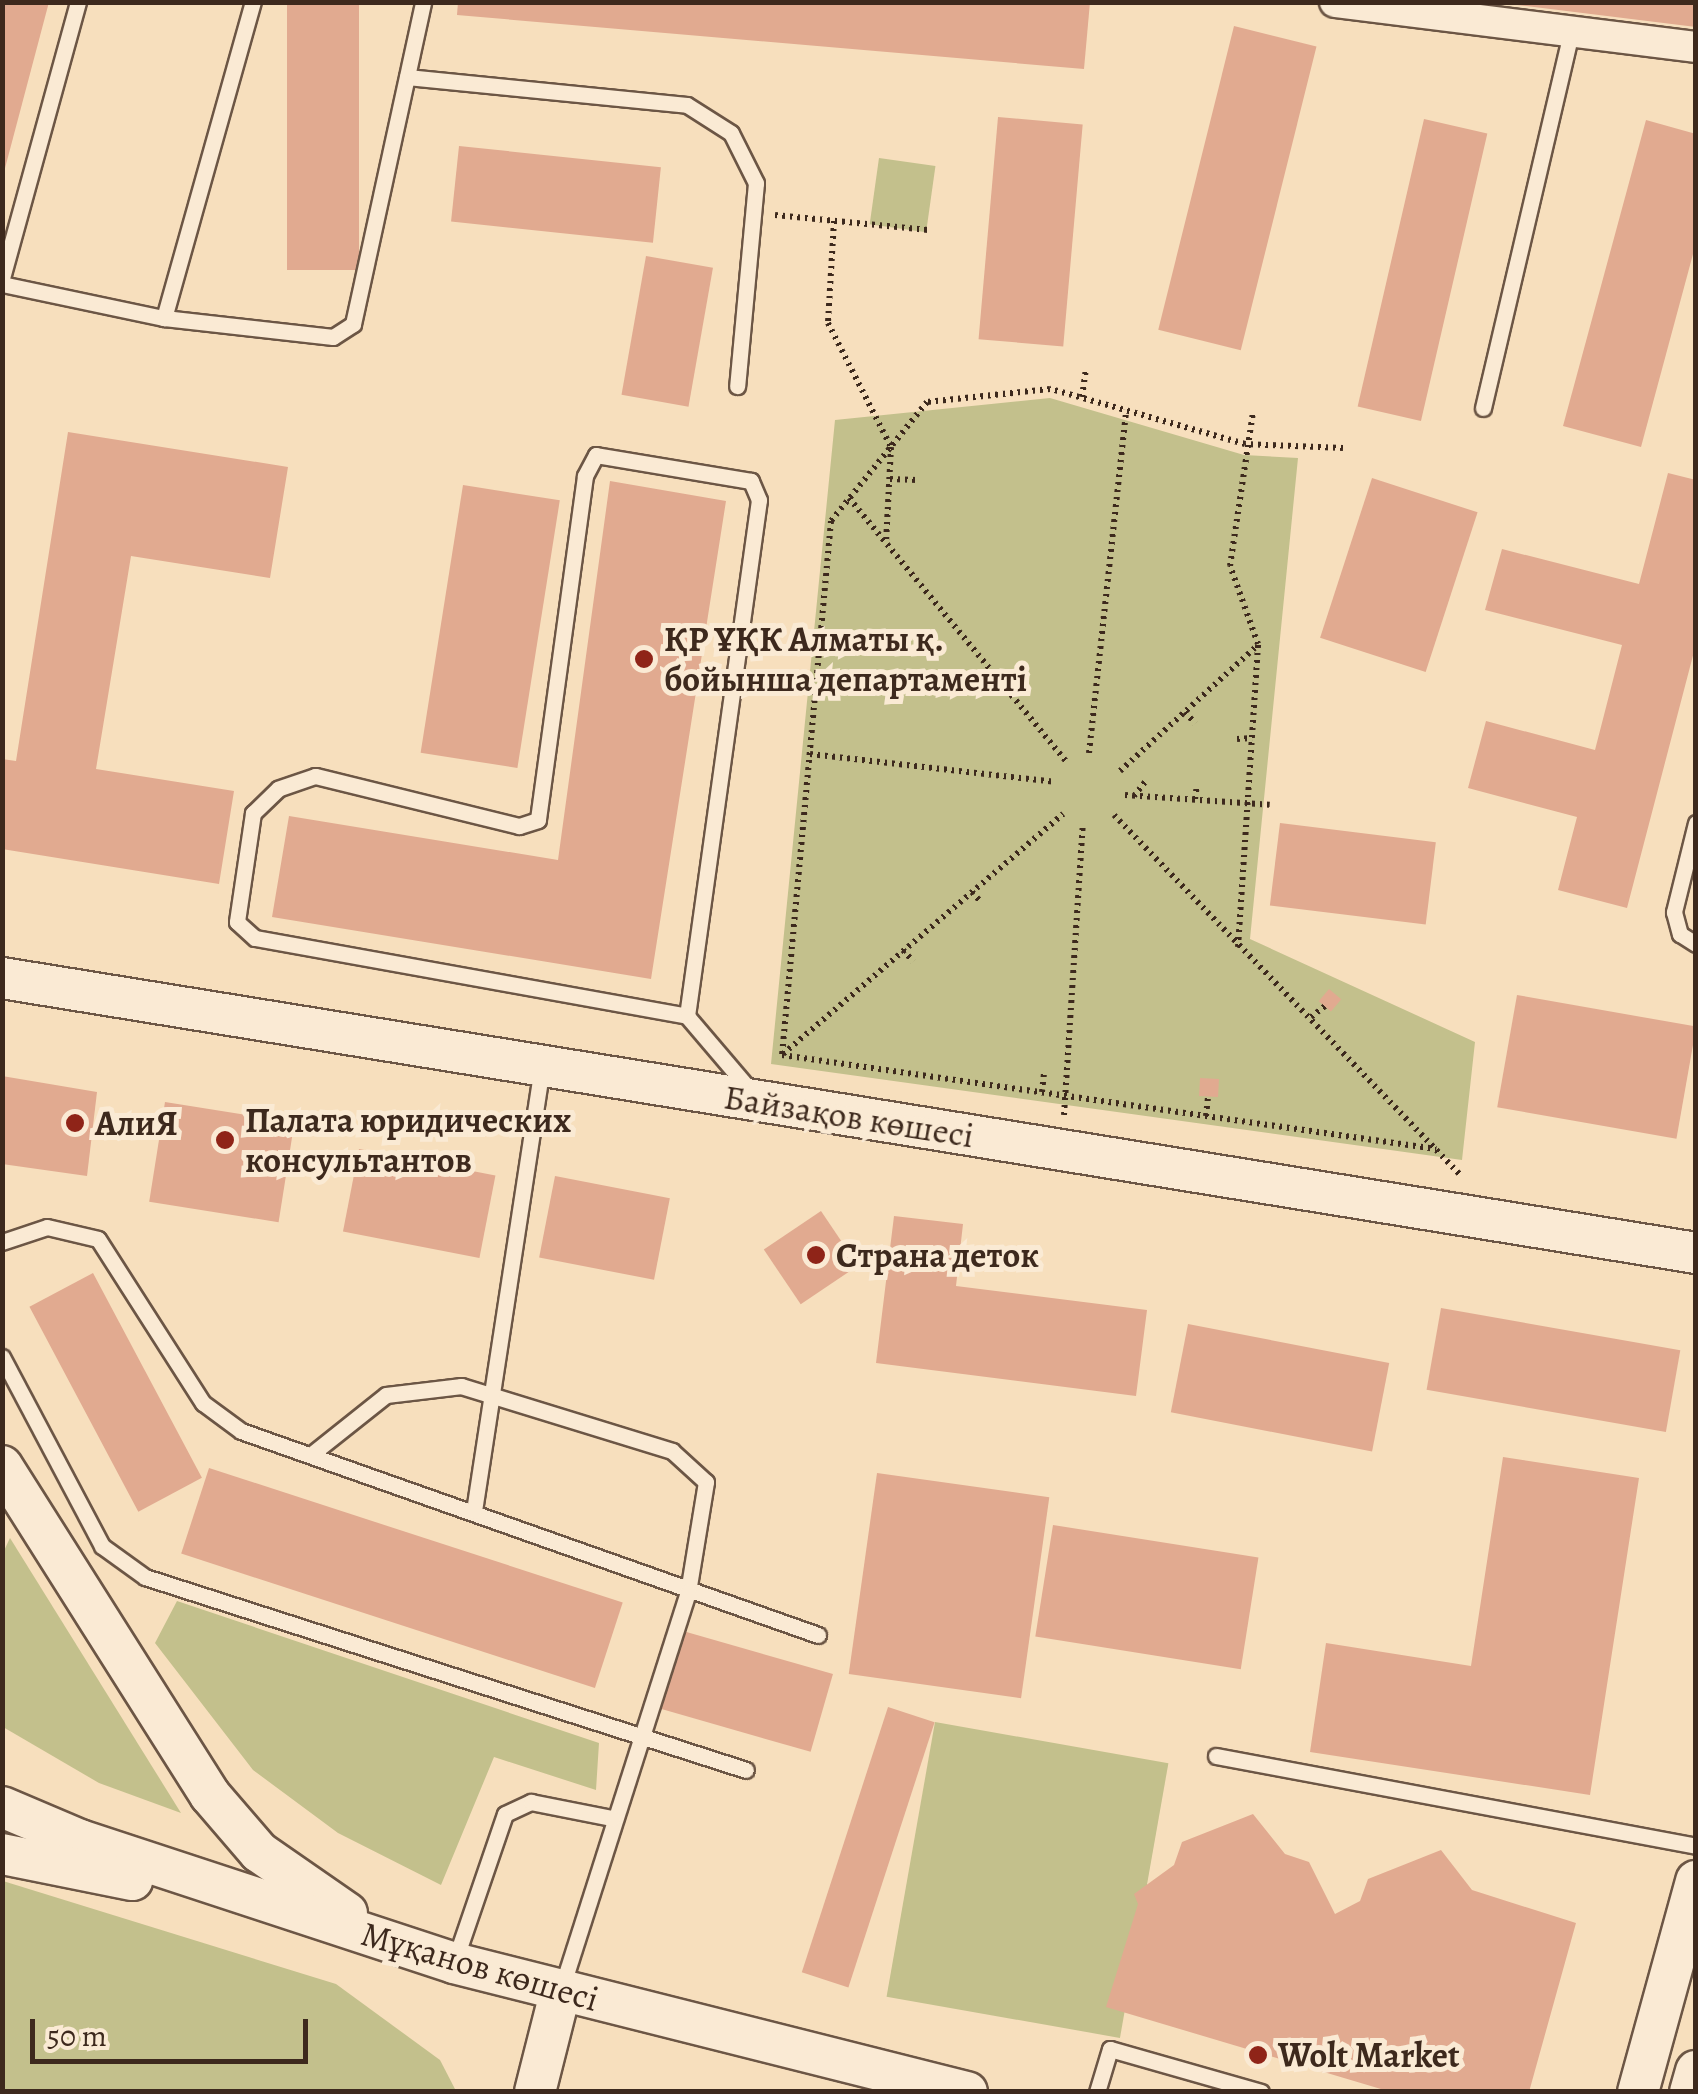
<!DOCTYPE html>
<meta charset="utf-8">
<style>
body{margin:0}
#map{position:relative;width:1698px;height:2094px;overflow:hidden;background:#f7dfbd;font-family:Alegreya,serif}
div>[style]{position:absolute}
.green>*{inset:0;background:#c3c08c;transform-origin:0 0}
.building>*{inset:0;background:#e1aa90;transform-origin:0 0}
.path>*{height:6px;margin-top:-3px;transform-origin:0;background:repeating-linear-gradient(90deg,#3d291d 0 2.5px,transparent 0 7.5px)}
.roads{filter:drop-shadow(2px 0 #6c5645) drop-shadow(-2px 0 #6c5645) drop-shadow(0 2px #6c5645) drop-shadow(0 -2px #6c5645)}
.lane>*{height:15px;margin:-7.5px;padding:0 7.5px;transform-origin:7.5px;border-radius:7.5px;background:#faead4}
.street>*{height:30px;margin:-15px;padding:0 15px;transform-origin:15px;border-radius:15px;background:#faead4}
.secondary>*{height:40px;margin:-20px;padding:0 20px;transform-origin:20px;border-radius:20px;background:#faead4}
.dots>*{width:28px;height:28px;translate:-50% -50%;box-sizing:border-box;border:5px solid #faead4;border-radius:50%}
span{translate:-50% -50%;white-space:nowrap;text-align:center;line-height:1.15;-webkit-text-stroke:10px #faead4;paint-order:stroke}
.poi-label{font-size:35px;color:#3d291d;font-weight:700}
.left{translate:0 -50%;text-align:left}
.street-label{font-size:35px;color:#3d291d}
.frame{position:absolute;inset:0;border:5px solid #3d291d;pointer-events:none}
.scale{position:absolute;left:30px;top:2019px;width:278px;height:45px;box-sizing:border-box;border:5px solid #3d291d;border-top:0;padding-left:12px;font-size:30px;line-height:35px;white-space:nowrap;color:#3d291d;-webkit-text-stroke:8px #faead4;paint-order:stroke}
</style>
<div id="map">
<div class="green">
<div style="left:879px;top:158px;width:57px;height:67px;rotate:8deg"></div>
<div style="clip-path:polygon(1050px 398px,1244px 455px,1298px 458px,1250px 939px,1475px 1042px,1462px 1160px,771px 1064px,835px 420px)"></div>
<div style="clip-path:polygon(10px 1538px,181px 1813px,99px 1783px,3px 1727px,2px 1555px)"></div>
<div style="clip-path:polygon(177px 1601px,599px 1743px,596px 1790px,494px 1757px,441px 1885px,338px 1833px,253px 1770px,155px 1643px)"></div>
<div style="left:935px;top:1722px;width:237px;height:279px;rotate:10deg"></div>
<div style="clip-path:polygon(3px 1881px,336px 1984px,440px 2060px,456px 2091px,3px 2091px)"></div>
</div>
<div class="building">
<div style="clip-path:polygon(2px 2px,49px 2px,4px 172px,2px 172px)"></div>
<div style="left:287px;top:2px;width:72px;height:268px"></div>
<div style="clip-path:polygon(458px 2px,1090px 2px,1084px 69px,457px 15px)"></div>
<div style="clip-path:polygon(1517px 2px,1696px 2px,1696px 27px,1517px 5px)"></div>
<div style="left:1234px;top:26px;width:85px;height:313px;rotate:14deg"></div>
<div style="left:998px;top:117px;width:85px;height:223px;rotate:5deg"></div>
<div style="left:1424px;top:119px;width:65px;height:295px;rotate:13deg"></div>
<div style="clip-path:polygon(1646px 120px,1696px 134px,1696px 243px,1641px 447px,1563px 426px)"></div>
<div style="left:459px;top:146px;width:203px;height:76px;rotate:6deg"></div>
<div style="left:646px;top:256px;width:68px;height:141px;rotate:10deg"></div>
<div style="clip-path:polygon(68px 432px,288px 467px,270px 578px,131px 556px,96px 769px,234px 791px,219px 884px,2px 849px,2px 759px,16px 761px)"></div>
<div style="clip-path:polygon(1668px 473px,1696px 480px,1696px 644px,1627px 908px,1558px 890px,1577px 817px,1468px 788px,1486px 721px,1595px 750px,1622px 645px,1485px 610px,1502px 549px,1639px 584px)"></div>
<div style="left:1372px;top:478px;width:111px;height:168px;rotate:18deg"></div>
<div style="clip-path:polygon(610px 481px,726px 501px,651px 979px,272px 917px,289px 816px,558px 860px)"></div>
<div style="left:463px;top:485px;width:98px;height:271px;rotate:9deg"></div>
<div style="left:1280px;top:823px;width:157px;height:83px;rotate:7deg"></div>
<div style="left:1329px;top:989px;width:16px;height:16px;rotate:40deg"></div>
<div style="left:1517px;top:995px;width:182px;height:114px;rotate:10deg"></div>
<div style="clip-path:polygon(2px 1076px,97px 1092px,87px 1176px,2px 1164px)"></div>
<div style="left:1200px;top:1078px;width:19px;height:18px;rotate:3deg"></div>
<div style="left:165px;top:1102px;width:131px;height:101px;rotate:9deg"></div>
<div style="left:359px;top:1149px;width:139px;height:84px;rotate:11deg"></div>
<div style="left:555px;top:1176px;width:117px;height:83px;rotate:11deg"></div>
<div style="left:821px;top:1211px;width:66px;height:69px;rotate:56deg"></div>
<div style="clip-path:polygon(894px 1216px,963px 1224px,956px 1286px,1147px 1310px,1136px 1396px,876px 1363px)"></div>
<div style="left:93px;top:1273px;width:232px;height:72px;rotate:62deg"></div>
<div style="left:1441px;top:1308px;width:243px;height:83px;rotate:10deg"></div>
<div style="left:1188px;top:1324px;width:205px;height:90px;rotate:11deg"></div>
<div style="clip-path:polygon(1503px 1457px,1639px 1478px,1590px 1795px,1310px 1752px,1326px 1643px,1471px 1666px)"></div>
<div style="left:209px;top:1468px;width:435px;height:90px;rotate:18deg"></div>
<div style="left:877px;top:1473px;width:174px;height:203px;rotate:8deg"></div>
<div style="left:1053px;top:1525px;width:208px;height:113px;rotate:9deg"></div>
<div style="left:683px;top:1631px;width:156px;height:81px;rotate:16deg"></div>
<div style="left:888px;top:1707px;width:49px;height:279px;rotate:18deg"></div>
<div style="clip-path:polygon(1253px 1814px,1285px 1854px,1309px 1862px,1335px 1914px,1360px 1901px,1368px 1879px,1441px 1850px,1472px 1890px,1576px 1923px,1529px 2092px,1391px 2092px,1106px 2007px,1138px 1904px,1134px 1894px,1174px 1865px,1182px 1842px)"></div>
</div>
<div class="path">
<div style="left:775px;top:215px;width:154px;rotate:5.6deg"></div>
<div style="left:834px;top:221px;width:102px;rotate:93.4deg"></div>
<div style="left:828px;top:323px;width:139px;rotate:63.1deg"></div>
<div style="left:891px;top:447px;width:95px;rotate:93deg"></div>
<div style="left:1082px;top:397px;width:29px;rotate:-82deg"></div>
<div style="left:1343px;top:448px;width:98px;rotate:-177.7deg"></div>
<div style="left:1245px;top:444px;width:203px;rotate:-164.2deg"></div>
<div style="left:1050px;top:389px;width:124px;rotate:174deg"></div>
<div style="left:927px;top:402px;width:153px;rotate:128.9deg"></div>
<div style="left:831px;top:521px;width:536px;rotate:95.24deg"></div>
<div style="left:782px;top:1055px;width:661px;rotate:8.18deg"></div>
<div style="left:890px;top:479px;width:27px;rotate:2deg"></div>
<div style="left:849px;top:498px;width:341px;rotate:50.5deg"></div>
<div style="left:1185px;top:712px;width:15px;rotate:48deg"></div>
<div style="left:1237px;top:739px;width:15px;rotate:-4deg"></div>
<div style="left:1089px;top:753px;width:345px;rotate:-83.8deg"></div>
<div style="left:810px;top:754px;width:246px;rotate:6.5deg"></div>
<div style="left:1120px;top:771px;width:187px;rotate:-42.4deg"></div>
<div style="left:1125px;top:795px;width:145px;rotate:3.9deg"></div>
<div style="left:1134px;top:796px;width:18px;rotate:-52deg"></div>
<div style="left:1195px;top:799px;width:14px;rotate:-82deg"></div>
<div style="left:1114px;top:815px;width:499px;rotate:46.1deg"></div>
<div style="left:972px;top:892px;width:12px;rotate:48deg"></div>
<div style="left:1238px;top:947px;width:304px;rotate:-86.2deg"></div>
<div style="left:1258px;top:644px;width:83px;rotate:-109.7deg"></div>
<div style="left:1230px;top:566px;width:156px;rotate:-81.5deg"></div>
<div style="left:903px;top:950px;width:15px;rotate:48deg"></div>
<div style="left:1311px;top:1017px;width:18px;rotate:-38deg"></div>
<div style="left:783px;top:1054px;width:369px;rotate:-40.6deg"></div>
<div style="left:1042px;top:1092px;width:19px;rotate:-84deg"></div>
<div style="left:1064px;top:1115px;width:292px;rotate:-86.3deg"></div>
<div style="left:1206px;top:1116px;width:19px;rotate:-84deg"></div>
</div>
<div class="roads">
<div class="lane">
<div style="left:407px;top:77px;width:281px;rotate:5.7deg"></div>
<div style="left:687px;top:105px;width:52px;rotate:32.5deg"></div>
<div style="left:731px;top:133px;width:56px;rotate:63.4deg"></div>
<div style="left:756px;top:183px;width:204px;rotate:95.3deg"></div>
<div style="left:2px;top:278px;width:286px;rotate:-74.6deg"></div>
<div style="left:2px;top:284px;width:166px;rotate:11.9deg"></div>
<div style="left:164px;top:318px;width:170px;rotate:6.4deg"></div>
<div style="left:333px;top:337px;width:24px;rotate:-33deg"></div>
<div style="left:353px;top:324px;width:330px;rotate:-77.7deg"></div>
<div style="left:164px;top:318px;width:328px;rotate:-74.3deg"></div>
<div style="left:1483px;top:408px;width:386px;rotate:-76.8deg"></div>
<div style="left:1696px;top:823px;width:92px;rotate:103.9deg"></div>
<div style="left:1674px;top:912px;width:23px;rotate:75deg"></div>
<div style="left:1680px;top:934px;width:19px;rotate:32deg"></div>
<div style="left:687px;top:1016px;width:521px;rotate:-82.06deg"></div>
<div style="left:759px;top:500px;width:21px;rotate:-113deg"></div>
<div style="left:751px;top:481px;width:157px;rotate:-170.5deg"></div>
<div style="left:596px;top:455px;width:24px;rotate:118deg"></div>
<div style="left:585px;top:476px;width:347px;rotate:97.8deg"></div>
<div style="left:538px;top:820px;width:20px;rotate:162deg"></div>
<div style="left:519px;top:826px;width:210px;rotate:-166.2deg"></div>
<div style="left:315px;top:776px;width:39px;rotate:161deg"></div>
<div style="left:278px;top:789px;width:35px;rotate:136deg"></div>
<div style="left:253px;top:813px;width:110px;rotate:98.4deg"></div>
<div style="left:237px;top:922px;width:24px;rotate:42deg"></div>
<div style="left:255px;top:938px;width:439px;rotate:10.2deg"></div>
<div style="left:687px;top:1016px;width:97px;rotate:49.6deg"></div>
<div style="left:2px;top:1242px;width:47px;rotate:-18.4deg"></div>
<div style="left:47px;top:1227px;width:52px;rotate:13.2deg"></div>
<div style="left:98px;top:1239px;width:195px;rotate:57.4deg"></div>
<div style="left:203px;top:1403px;width:47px;rotate:36.4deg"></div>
<div style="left:241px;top:1431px;width:612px;rotate:19.47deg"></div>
<div style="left:2px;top:1357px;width:214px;rotate:62.1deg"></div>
<div style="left:102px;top:1546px;width:53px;rotate:35.8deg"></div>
<div style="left:145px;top:1577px;width:631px;rotate:17.8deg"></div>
<div style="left:313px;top:1453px;width:93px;rotate:-38.5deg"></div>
<div style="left:386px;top:1395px;width:76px;rotate:-6.8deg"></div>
<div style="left:461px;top:1386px;width:221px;rotate:17.1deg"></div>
<div style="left:672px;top:1451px;width:46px;rotate:42.4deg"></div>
<div style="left:706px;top:1482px;width:111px;rotate:99.3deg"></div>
<div style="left:688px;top:1592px;width:418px;rotate:107.7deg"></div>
<div style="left:474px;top:1511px;width:450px;rotate:-81.3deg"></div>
<div style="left:1216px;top:1756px;width:488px;rotate:10.6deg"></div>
<div style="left:455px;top:1960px;width:154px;rotate:-71.1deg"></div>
<div style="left:505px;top:1814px;width:29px;rotate:-25deg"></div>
<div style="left:531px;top:1802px;width:83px;rotate:11.2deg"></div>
<div style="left:1097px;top:2092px;width:45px;rotate:-73.2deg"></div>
<div style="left:1110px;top:2049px;width:157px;rotate:15.9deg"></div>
</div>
<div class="street">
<div style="left:1335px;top:2px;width:364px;rotate:7.1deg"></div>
</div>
<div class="secondary">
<div style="left:2px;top:978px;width:1716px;rotate:9.22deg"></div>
<div style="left:2px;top:1466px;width:389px;rotate:57.7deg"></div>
<div style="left:210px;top:1795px;width:75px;rotate:49.3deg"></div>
<div style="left:259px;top:1852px;width:107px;rotate:34.7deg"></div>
<div style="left:2px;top:1807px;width:85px;rotate:22.9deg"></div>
<div style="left:80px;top:1840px;width:394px;rotate:18.2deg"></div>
<div style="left:454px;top:1963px;width:529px;rotate:14.12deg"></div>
<div style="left:2px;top:1854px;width:133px;rotate:11.3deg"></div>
<div style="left:535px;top:2092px;width:102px;rotate:-75.8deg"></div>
<div style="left:1638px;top:2092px;width:219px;rotate:-74.6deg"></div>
<div style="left:1690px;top:2092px;width:22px;rotate:-74deg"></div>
</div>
</div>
<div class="dots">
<div style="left:644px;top:659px;background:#8f2418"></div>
<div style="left:75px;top:1123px;background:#8f2418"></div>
<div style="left:225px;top:1140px;background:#8f2418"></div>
<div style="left:816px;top:1255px;background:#8f2418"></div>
<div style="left:1258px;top:2055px;background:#8f2418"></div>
</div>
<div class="poi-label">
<span class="left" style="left:664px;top:659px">ҚР ҰҚК Алматы қ.<br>бойынша департаменті</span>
<span class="left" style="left:245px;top:1140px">Палата юридических<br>консультантов</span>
<span class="left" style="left:95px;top:1123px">АлиЯ</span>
<span class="left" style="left:836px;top:1255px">Страна деток</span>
<span class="left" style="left:1278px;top:2055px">Wolt Market</span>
</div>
<div class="street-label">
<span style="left:849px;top:1116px;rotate:9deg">Байзақов көшесі</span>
<span style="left:480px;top:1966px;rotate:16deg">Мұқанов көшесі</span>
</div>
<div class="frame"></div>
<div class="scale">50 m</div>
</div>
